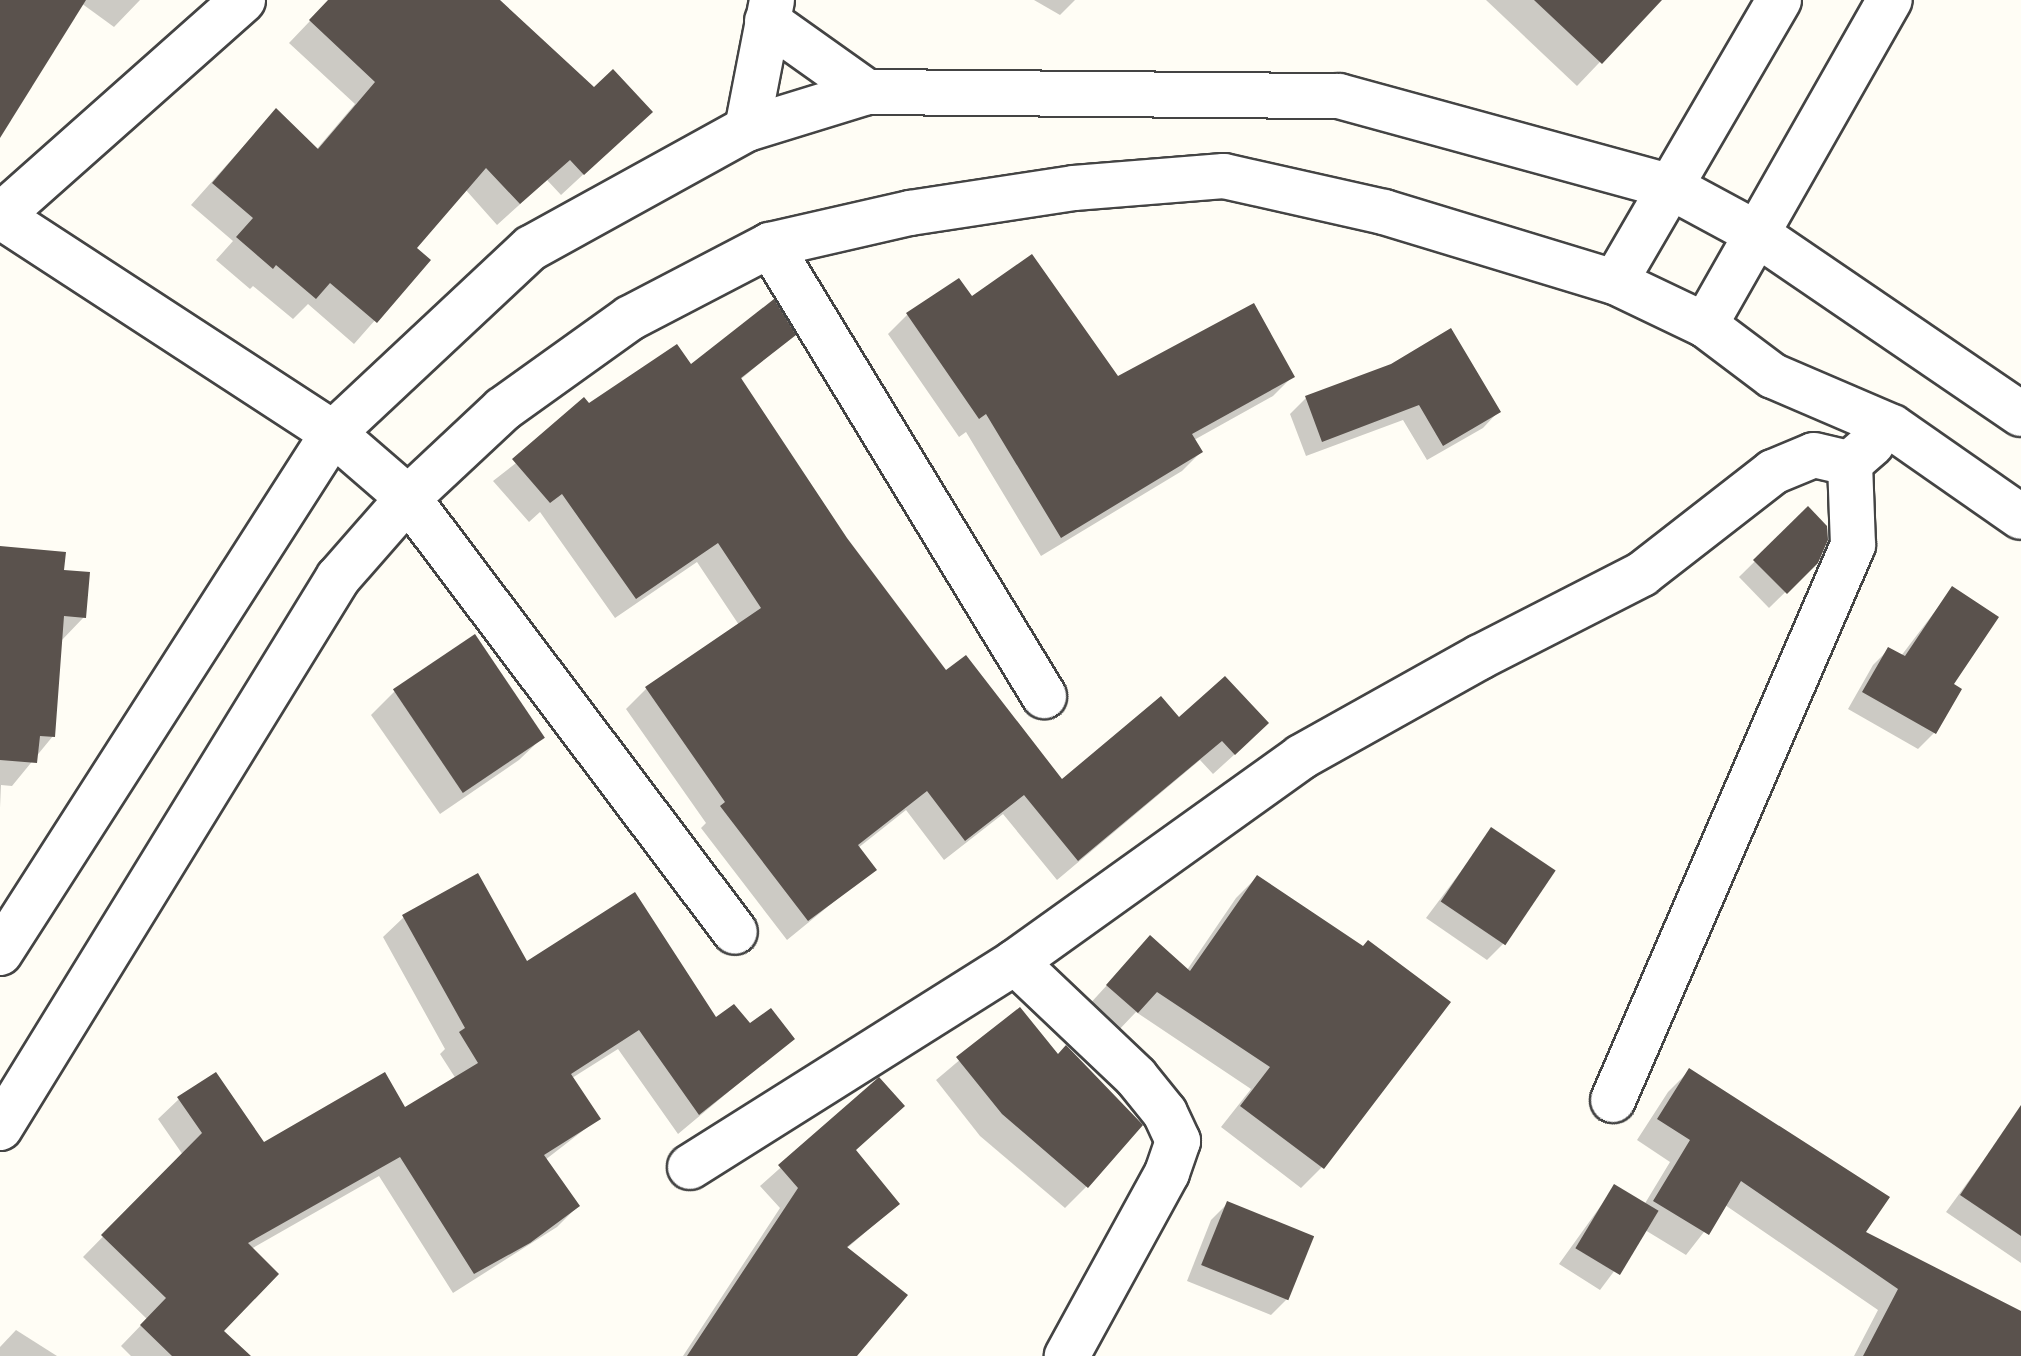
<!DOCTYPE html>
<style>
body{margin:0}
#map{position:relative;width:2021px;height:1356px;overflow:hidden;background:#fffdf5;font-family:"Times New Roman",serif}
div>[style]{position:absolute}
.shadow>*{inset:0;background:#0003}
.building>*{inset:0;background:#5a524d;transform-origin:0 0}
.roads{filter:drop-shadow(2px 0 #444) drop-shadow(-2px 0 #444) drop-shadow(0 2px #444) drop-shadow(0 -2px #444)}
.minor>*{height:44px;margin:-22px;padding:0 22px;transform-origin:22px;border-radius:22px;background:#fff}
span{translate:-50% -50%;white-space:nowrap;text-align:center;line-height:1.15;-webkit-text-stroke:8px #fff;paint-order:stroke}
</style>
<div id="map">
<div class="shadow">
<div style="clip-path:polygon(0 0,140px 0,114px 27px,81px 3px,0 123px)"></div>
<div style="clip-path:polygon(330px 0,498px 0,628px 133px,561px 195px,547px 180px,497px 225px,465px 189px,414px 248px,428px 260px,354px 344px,308px 304px,293px 319px,253px 286px,250px 289px,216px 260px,233px 241px,191px 205px,276px 110px,316px 150px,355px 104px,289px 43px)"></div>
<div style="clip-path:polygon(1034px 0,1075px 0,1060px 15px)"></div>
<div style="clip-path:polygon(1486px 0,1659px 0,1577px 86px)"></div>
<div style="clip-path:polygon(971px 299px,1117px 378px,1292px 377px,1273px 396px,1194px 440px,1201px 452px,1182px 471px,1041px 556px,966px 432px,959px 437px,888px 334px,907px 315px)"></div>
<div style="clip-path:polygon(793px 335px,740px 380px,845px 539px,946px 672px,1062px 782px,1179px 720px,1246px 744px,1213px 774px,1200px 760px,1057px 880px,1003px 814px,944px 860px,906px 810px,858px 848px,874px 869px,787px 940px,701px 828px,706px 823px,626px 709px,646px 689px,739px 625px,697px 562px,615px 618px,540px 512px,529px 522px,493px 481px,589px 406px)"></div>
<div style="clip-path:polygon(1392px 366px,1498px 412px,1483px 428px,1427px 460px,1403px 420px,1306px 456px,1290px 414px,1306px 398px)"></div>
<div style="clip-path:polygon(1808px 509px,1816px 562px,1769px 608px,1739px 577px)"></div>
<div style="clip-path:polygon(0 548px,62px 572px,84px 617px,61px 641px,53px 736px,12px 786px,1px 785px,0 808px)"></div>
<div style="clip-path:polygon(1952px 589px,1951px 685px,1934px 733px,1918px 749px,1848px 709px,1873px 665px,1889px 649px,1901px 656px)"></div>
<div style="clip-path:polygon(395px 691px,543px 737px,519px 760px,440px 814px,371px 715px)"></div>
<div style="clip-path:polygon(1492px 830px,1503px 944px,1487px 960px,1426px 918px)"></div>
<div style="clip-path:polygon(1257px 877px,1322px 1167px,1301px 1188px,1221px 1127px,1251px 1089px,1136px 1012px,1116px 1033px,1087px 1007px,1150px 938px,1187px 970px,1236px 898px)"></div>
<div style="clip-path:polygon(404px 917px,526px 964px,792px 1039px,678px 1134px,618px 1049px,572px 1078px,598px 1119px,545px 1160px,578px 1206px,557px 1227px,453px 1293px,379px 1176px,251px 1249px,210px 1343px,232px 1356px,131px 1356px,121px 1346px,147px 1319px,83px 1257px,183px 1155px,158px 1119px,179px 1099px,263px 1145px,404px 1110px,456px 1079px,440px 1054px,445px 1049px,383px 937px)"></div>
<div style="clip-path:polygon(1019px 1010px,1087px 1186px,1065px 1208px,980px 1136px,936px 1080px)"></div>
<div style="clip-path:polygon(1689px 1071px,1863px 1233px,2021px 1314px,2021px 1356px,1854px 1356px,1878px 1310px,1725px 1205px,1686px 1255px,1645px 1230px,1600px 1290px,1559px 1264px,1615px 1186px,1644px 1205px,1670px 1162px,1637px 1140px,1668px 1092px)"></div>
<div style="clip-path:polygon(879px 1080px,854px 1151px,898px 1204px,846px 1249px,855px 1356px,683px 1356px,780px 1208px,760px 1186px)"></div>
<div style="clip-path:polygon(2016px 1116px,2021px 1119px,2021px 1263px,1946px 1212px)"></div>
<div style="clip-path:polygon(1227px 1204px,1287px 1299px,1271px 1315px,1187px 1281px,1211px 1220px)"></div>
<div style="clip-path:polygon(16px 1330px,57px 1356px,0 1356px,0 1347px)"></div>
</div>
<div class="building">
<div style="clip-path:polygon(0 0,86px 0,0 138px)"></div>
<div style="clip-path:polygon(328px 0,500px 0,594px 87px,613px 69px,653px 112px,584px 175px,570px 160px,520px 204px,486px 168px,417px 248px,431px 260px,377px 323px,330px 283px,316px 299px,276px 265px,273px 269px,236px 237px,253px 218px,212px 183px,276px 108px,318px 149px,375px 82px,309px 20px)"></div>
<div style="clip-path:polygon(1534px 0,1662px 0,1602px 64px)"></div>
<div style="clip-path:polygon(1032px 254px,1118px 376px,1254px 303px,1295px 377px,1192px 434px,1203px 452px,1061px 538px,986px 414px,979px 419px,906px 313px,959px 278px,972px 296px)"></div>
<div style="clip-path:polygon(774px 299px,796px 335px,741px 378px,847px 538px,946px 670px,966px 655px,1062px 779px,1161px 696px,1179px 717px,1225px 676px,1269px 723px,1235px 755px,1222px 741px,1078px 861px,1024px 795px,965px 841px,927px 791px,858px 845px,877px 870px,808px 921px,720px 806px,725px 802px,645px 687px,761px 608px,718px 543px,636px 599px,562px 494px,550px 503px,512px 459px,584px 397px,589px 403px,677px 344px,691px 364px)"></div>
<div style="clip-path:polygon(1451px 328px,1501px 412px,1443px 446px,1419px 405px,1322px 442px,1305px 396px,1391px 364px)"></div>
<div style="clip-path:polygon(1808px 506px,1827px 526px,1828px 540px,1818px 563px,1787px 594px,1753px 560px)"></div>
<div style="clip-path:polygon(0 546px,66px 552px,64px 570px,90px 572px,86px 618px,64px 616px,55px 737px,40px 736px,37px 763px,0 760px)"></div>
<div style="clip-path:polygon(1952px 586px,1999px 617px,1954px 684px,1962px 689px,1936px 734px,1862px 692px,1888px 647px,1905px 656px)"></div>
<div style="left:475px;top:634px;width:125px;height:99px;rotate:56deg"></div>
<div style="left:1491px;top:827px;width:78px;height:90px;rotate:34deg"></div>
<div style="clip-path:polygon(478px 873px,527px 961px,635px 892px,716px 1017px,734px 1004px,750px 1023px,771px 1008px,795px 1039px,699px 1115px,639px 1030px,571px 1074px,601px 1119px,544px 1155px,580px 1206px,530px 1243px,474px 1274px,400px 1157px,248px 1243px,279px 1274px,224px 1331px,251px 1356px,172px 1356px,140px 1325px,166px 1298px,101px 1235px,202px 1133px,177px 1097px,216px 1072px,264px 1142px,385px 1072px,405px 1107px,478px 1063px,459px 1032px,465px 1028px,402px 915px)"></div>
<div style="clip-path:polygon(1257px 875px,1363px 946px,1368px 940px,1451px 1002px,1324px 1169px,1240px 1106px,1270px 1067px,1157px 992px,1138px 1013px,1106px 985px,1150px 935px,1190px 971px)"></div>
<div style="clip-path:polygon(1020px 1007px,1058px 1054px,1066px 1045px,1143px 1125px,1088px 1188px,1002px 1114px,956px 1057px)"></div>
<div style="clip-path:polygon(1689px 1068px,1890px 1197px,1866px 1232px,2021px 1311px,2021px 1356px,1863px 1356px,1898px 1289px,1741px 1181px,1709px 1235px,1653px 1201px,1690px 1140px,1657px 1119px)"></div>
<div style="clip-path:polygon(879px 1077px,905px 1106px,856px 1150px,900px 1204px,847px 1247px,908px 1295px,857px 1356px,687px 1356px,798px 1188px,778px 1165px)"></div>
<div style="clip-path:polygon(2021px 1105px,2021px 1236px,1960px 1195px)"></div>
<div style="left:1614px;top:1184px;width:52px;height:75px;rotate:31deg"></div>
<div style="left:1227px;top:1201px;width:94px;height:69px;rotate:22deg"></div>
</div>
<div class="roads">
<div class="minor">
<div style="left:767px;top:21px;width:123px;rotate:35.4deg"></div>
<div style="left:747px;top:129px;width:131px;rotate:-79deg"></div>
<div style="left:0;top:216px;width:397px;rotate:33.1deg"></div>
<div style="left:333px;top:433px;width:99px;rotate:40.9deg"></div>
<div style="left:408px;top:498px;width:543px;rotate:53deg"></div>
<div style="left:0;top:216px;width:325px;rotate:-41.6deg"></div>
<div style="left:770px;top:245px;width:528px;rotate:58.72deg"></div>
<div style="left:1615px;top:282px;width:326px;rotate:-59.8deg"></div>
<div style="left:1705px;top:325px;width:374px;rotate:-60.4deg"></div>
<div style="left:0;top:953px;width:617px;rotate:-57.37deg"></div>
<div style="left:333px;top:433px;width:271px;rotate:-43.1deg"></div>
<div style="left:531px;top:248px;width:247px;rotate:-28.9deg"></div>
<div style="left:747px;top:129px;width:126px;rotate:-17.1deg"></div>
<div style="left:867px;top:92px;width:472px;rotate:0.5deg"></div>
<div style="left:1339px;top:96px;width:342px;rotate:15.3deg"></div>
<div style="left:1669px;top:186px;width:97px;rotate:28.4deg"></div>
<div style="left:1754px;top:232px;width:323px;rotate:34.3deg"></div>
<div style="left:1015px;top:962px;width:167px;rotate:43.5deg"></div>
<div style="left:1136px;top:1077px;width:46px;rotate:51.1deg"></div>
<div style="left:1165px;top:1113px;width:31px;rotate:65deg"></div>
<div style="left:1178px;top:1141px;width:34px;rotate:109deg"></div>
<div style="left:1167px;top:1173px;width:209px;rotate:118.7deg"></div>
<div style="left:1613px;top:1100px;width:605px;rotate:-66.61deg"></div>
<div style="left:1853px;top:545px;width:82px;rotate:-92.1deg"></div>
<div style="left:1850px;top:463px;width:29px;rotate:-41deg"></div>
<div style="left:0;top:1128px;width:646px;rotate:-58.43deg"></div>
<div style="left:338px;top:578px;width:106px;rotate:-48.8deg"></div>
<div style="left:408px;top:498px;width:130px;rotate:-43.1deg"></div>
<div style="left:503px;top:409px;width:156px;rotate:-35.6deg"></div>
<div style="left:630px;top:318px;width:158px;rotate:-27.5deg"></div>
<div style="left:770px;top:245px;width:144px;rotate:-12.9deg"></div>
<div style="left:910px;top:213px;width:166px;rotate:-8.7deg"></div>
<div style="left:1074px;top:188px;width:150px;rotate:-4.6deg"></div>
<div style="left:1224px;top:176px;width:164px;rotate:12.7deg"></div>
<div style="left:1384px;top:212px;width:241px;rotate:16.9deg"></div>
<div style="left:1615px;top:282px;width:100px;rotate:25.5deg"></div>
<div style="left:1705px;top:325px;width:85px;rotate:36.9deg"></div>
<div style="left:1773px;top:376px;width:129px;rotate:23.2deg"></div>
<div style="left:1892px;top:427px;width:157px;rotate:34.9deg"></div>
<div style="left:690px;top:1167px;width:384px;rotate:-32.2deg"></div>
<div style="left:1015px;top:962px;width:352px;rotate:-35.6deg"></div>
<div style="left:1301px;top:757px;width:205px;rotate:-29.2deg"></div>
<div style="left:1480px;top:657px;width:182px;rotate:-27.1deg"></div>
<div style="left:1642px;top:574px;width:166px;rotate:-37.9deg"></div>
<div style="left:1773px;top:472px;width:44px;rotate:-22.5deg"></div>
<div style="left:1814px;top:455px;width:37px;rotate:13deg"></div>
</div>
</div>
</div>
